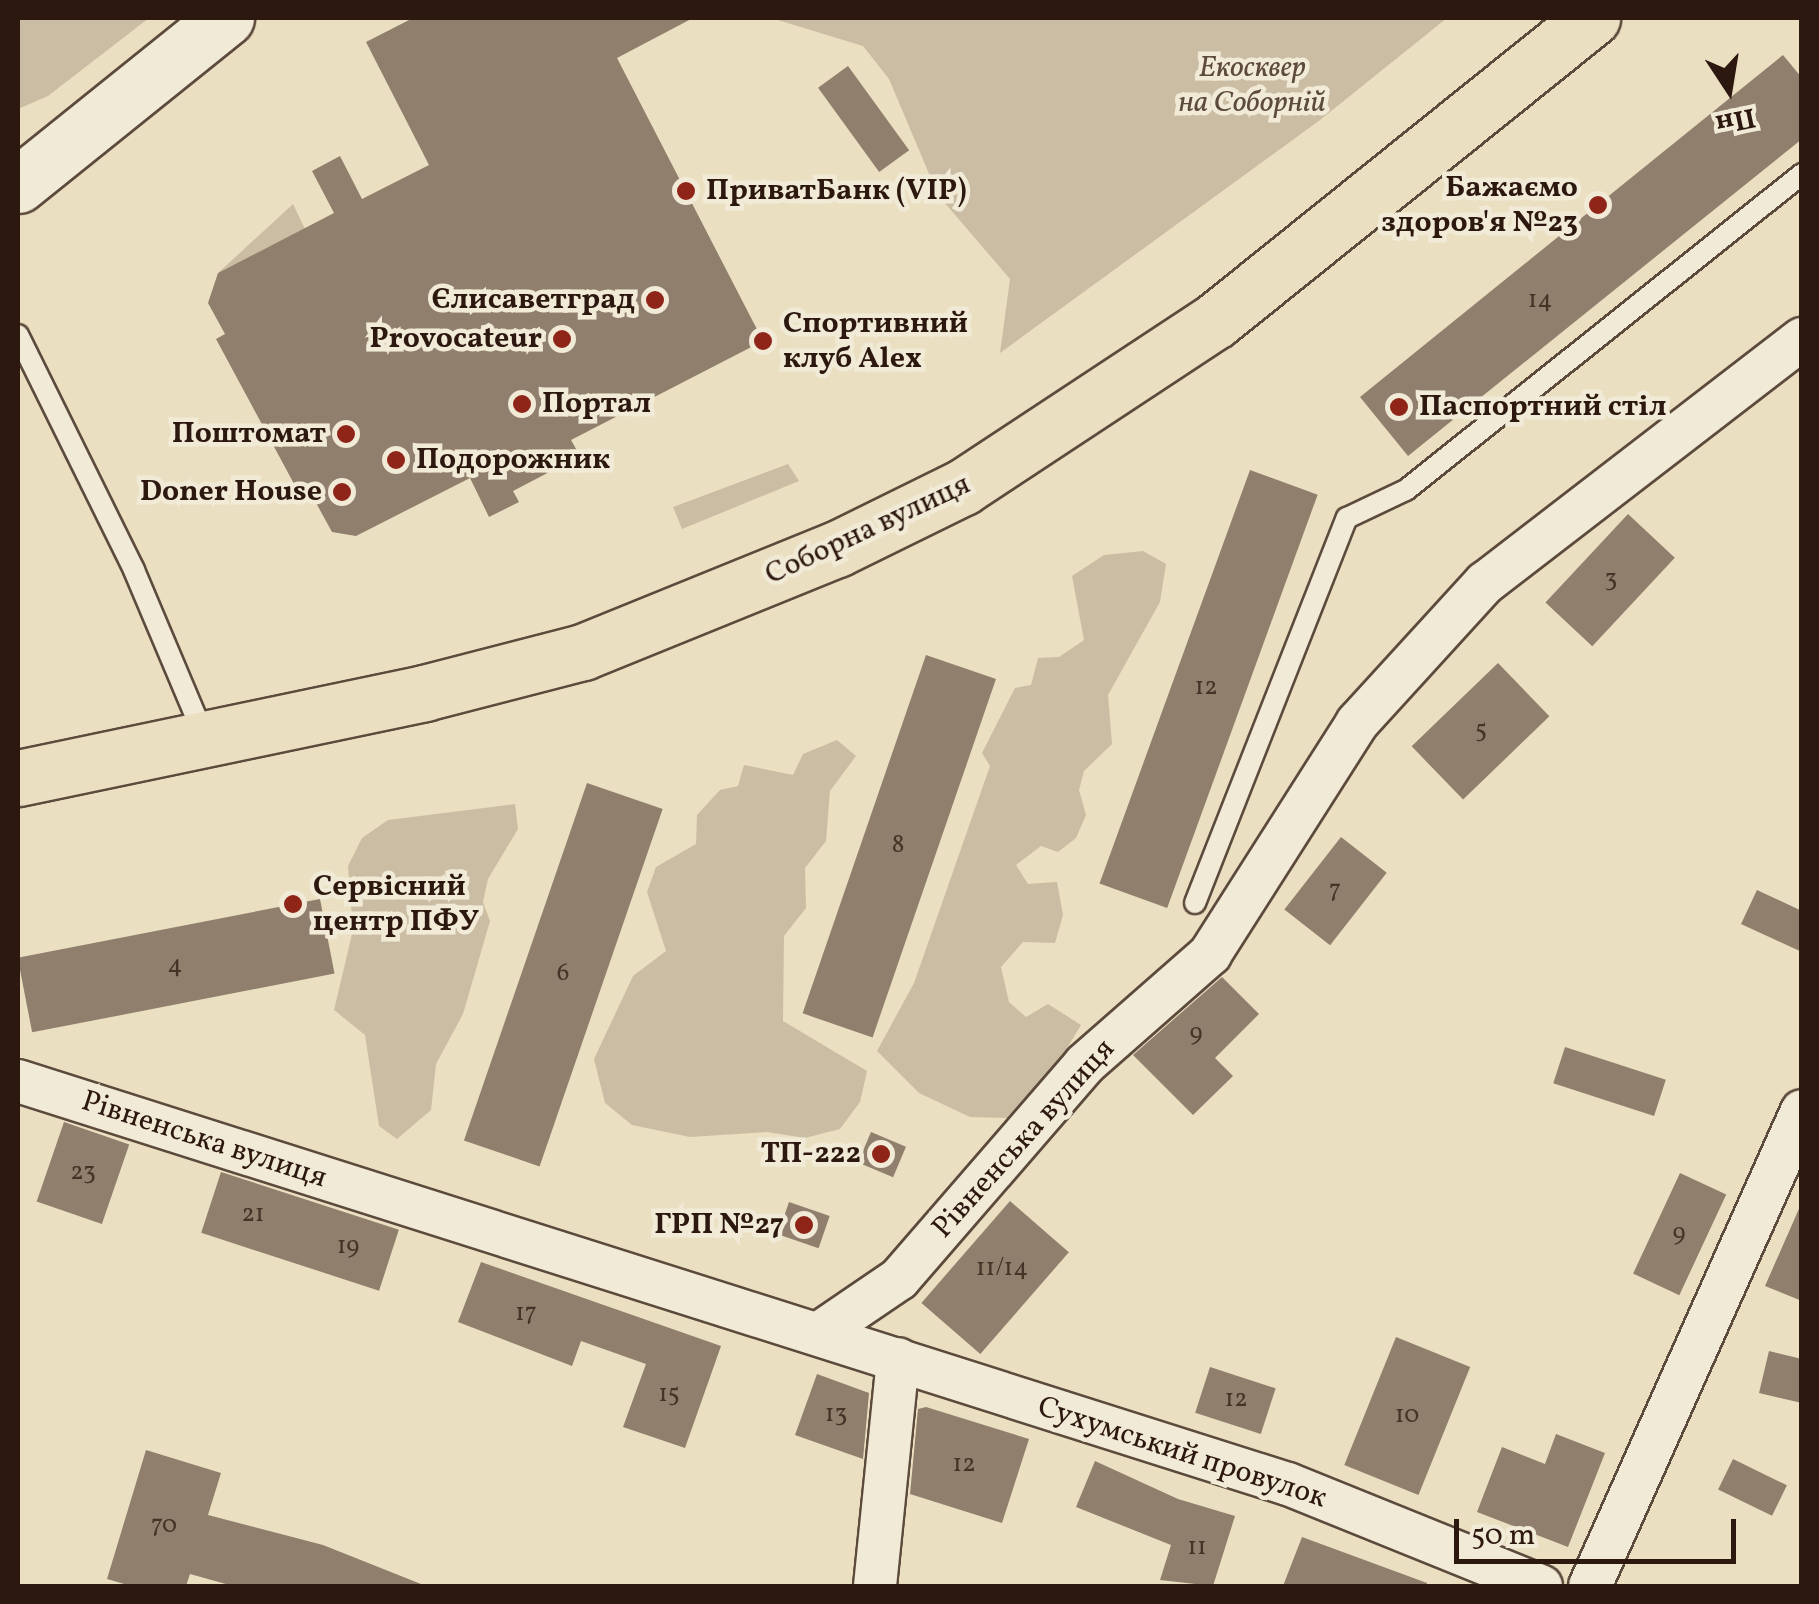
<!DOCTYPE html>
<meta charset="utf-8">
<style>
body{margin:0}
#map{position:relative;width:1819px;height:1604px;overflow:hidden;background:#eadfc1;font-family:Vollkorn,serif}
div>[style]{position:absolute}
.green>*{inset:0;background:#cabda3}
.building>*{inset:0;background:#8f7f6c;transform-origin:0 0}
.roads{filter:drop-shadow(2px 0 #5c4a3c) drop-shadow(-2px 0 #5c4a3c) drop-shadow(0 2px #5c4a3c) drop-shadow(0 -2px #5c4a3c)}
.service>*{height:20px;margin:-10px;padding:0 10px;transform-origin:10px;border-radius:10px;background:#f1ead7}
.minor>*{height:42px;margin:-21px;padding:0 21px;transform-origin:21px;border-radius:21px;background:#f1ead7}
.secondary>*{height:55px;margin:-27.5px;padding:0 27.5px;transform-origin:27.5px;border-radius:27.5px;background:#f1ead7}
.primary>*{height:55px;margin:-27.5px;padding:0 27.5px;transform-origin:27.5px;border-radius:27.5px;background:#eadfc1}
.dots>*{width:28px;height:28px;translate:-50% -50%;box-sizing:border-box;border:5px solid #f1ead7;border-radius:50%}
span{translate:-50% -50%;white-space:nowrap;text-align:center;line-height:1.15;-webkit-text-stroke:9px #f1ead7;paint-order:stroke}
.number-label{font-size:25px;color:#463227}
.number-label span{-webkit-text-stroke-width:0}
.park-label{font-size:30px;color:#5c4a3c;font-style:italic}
.poi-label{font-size:30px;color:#2d1810;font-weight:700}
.right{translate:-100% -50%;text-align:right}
.left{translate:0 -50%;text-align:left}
.street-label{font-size:30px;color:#2d1810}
.frame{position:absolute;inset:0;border:20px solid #2d1810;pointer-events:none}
.north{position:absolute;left:1679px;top:40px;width:100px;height:100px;-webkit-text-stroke:8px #f1ead7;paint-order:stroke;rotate:168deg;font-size:28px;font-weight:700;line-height:40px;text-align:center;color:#2d1810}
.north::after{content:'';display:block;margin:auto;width:35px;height:45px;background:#2d1810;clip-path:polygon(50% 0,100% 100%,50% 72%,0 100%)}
.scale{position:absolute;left:1454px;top:1519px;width:282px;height:45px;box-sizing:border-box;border:5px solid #2d1810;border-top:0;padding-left:12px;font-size:30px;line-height:35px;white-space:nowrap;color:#2d1810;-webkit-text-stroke:8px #f1ead7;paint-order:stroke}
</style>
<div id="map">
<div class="green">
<div style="clip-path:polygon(18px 18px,149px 18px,48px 96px,18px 109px)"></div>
<div style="clip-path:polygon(771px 18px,1447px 18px,1320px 120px,1000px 353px,1010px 279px,938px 195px,889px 79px,863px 46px)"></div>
<div style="clip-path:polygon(293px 204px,305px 229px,218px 273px)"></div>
<div style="clip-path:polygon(788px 464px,799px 481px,682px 529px,673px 507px)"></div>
<div style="clip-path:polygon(1143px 551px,1166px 564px,1160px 602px,1108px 695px,1112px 744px,1084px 771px,1079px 790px,1086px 815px,1076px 838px,1058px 852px,1041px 846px,1016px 865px,1028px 884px,1057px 882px,1063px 915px,1055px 943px,1023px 942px,1001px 967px,1009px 1002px,1026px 1017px,1048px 1004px,1081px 1025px,1049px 1078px,1007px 1118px,970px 1117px,919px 1093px,877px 1051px,914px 983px,990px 766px,982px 753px,1015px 688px,1031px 685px,1038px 658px,1059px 657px,1084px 640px,1072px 576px,1104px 555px)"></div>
<div style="clip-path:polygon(837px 740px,856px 756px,830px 791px,826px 841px,805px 868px,806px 908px,784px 936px,783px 1021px,867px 1071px,860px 1102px,840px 1129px,805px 1138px,767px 1132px,690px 1137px,632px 1125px,605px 1103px,594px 1059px,633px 976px,666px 951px,647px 892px,656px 867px,696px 844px,697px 815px,720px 790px,738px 786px,744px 765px,793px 775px,803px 754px)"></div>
<div style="clip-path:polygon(515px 804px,518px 829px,488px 879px,483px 902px,490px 921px,463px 1014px,436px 1064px,431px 1110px,397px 1139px,379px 1126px,365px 1035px,334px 1010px,353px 930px,348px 866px,362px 838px,388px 820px)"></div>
</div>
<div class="building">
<div style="clip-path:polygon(413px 18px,693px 18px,617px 58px,763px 341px,571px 440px,580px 456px,513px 491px,519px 502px,489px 517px,470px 478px,356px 536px,332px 532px,309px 490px,300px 495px,216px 339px,225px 334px,208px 303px,218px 273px,334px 213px,312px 171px,340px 156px,362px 199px,429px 165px,366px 42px)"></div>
<div style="clip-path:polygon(1783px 55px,1802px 78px,1802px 139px,1408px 456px,1360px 397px)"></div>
<div style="left:848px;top:66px;width:104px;height:37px;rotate:54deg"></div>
<div style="left:1250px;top:470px;width:72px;height:440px;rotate:20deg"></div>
<div style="left:1628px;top:514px;width:64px;height:121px;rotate:43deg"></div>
<div style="left:926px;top:655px;width:74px;height:379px;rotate:19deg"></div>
<div style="left:1498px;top:663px;width:74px;height:120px;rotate:46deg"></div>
<div style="left:587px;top:783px;width:80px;height:378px;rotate:19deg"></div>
<div style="left:1341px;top:837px;width:58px;height:92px;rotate:38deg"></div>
<div style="clip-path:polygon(1757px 890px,1802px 911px,1802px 952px,1741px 924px)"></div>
<div style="left:320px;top:899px;width:76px;height:308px;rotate:79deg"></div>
<div style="clip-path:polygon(1222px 977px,1259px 1014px,1215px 1058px,1233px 1076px,1193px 1115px,1133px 1055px)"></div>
<div style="left:1565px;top:1047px;width:106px;height:38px;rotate:18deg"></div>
<div style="left:64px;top:1122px;width:69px;height:84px;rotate:19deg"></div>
<div style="left:871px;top:1132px;width:38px;height:33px;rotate:23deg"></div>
<div style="left:221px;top:1172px;width:187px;height:64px;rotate:18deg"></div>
<div style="left:1680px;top:1173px;width:51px;height:111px;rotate:25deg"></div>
<div style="left:1010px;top:1201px;width:78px;height:135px;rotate:41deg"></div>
<div style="left:789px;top:1202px;width:43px;height:34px;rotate:19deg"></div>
<div style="clip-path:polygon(1802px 1202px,1802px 1301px,1765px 1286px)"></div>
<div style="clip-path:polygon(481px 1262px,721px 1346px,685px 1448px,623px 1427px,646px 1364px,581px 1341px,572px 1366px,458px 1322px)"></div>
<div style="left:1396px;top:1337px;width:80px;height:138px;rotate:22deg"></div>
<div style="clip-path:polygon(1769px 1351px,1802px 1359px,1802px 1403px,1759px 1393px)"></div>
<div style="left:1210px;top:1367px;width:69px;height:48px;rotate:18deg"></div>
<div style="clip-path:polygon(817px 1374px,869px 1393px,863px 1459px,795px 1435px)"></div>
<div style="clip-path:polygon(926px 1407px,1029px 1439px,1002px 1523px,910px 1494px,918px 1409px)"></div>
<div style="clip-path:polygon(1556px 1434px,1605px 1453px,1568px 1547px,1477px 1512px,1502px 1447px,1545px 1464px)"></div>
<div style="clip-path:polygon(146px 1450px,221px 1473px,208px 1515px,323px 1545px,426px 1586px,233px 1586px,190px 1574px,186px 1586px,131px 1586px,107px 1579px)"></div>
<div style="left:1733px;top:1459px;width:60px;height:34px;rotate:26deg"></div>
<div style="clip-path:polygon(1095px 1461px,1178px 1499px,1235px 1516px,1213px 1586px,1160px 1580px,1171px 1545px,1076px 1507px)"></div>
<div style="clip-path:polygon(1302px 1537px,1427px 1583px,1426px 1586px,1283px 1586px)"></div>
</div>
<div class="roads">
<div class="service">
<div style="left:18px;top:335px;width:262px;rotate:63.7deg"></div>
<div style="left:134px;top:570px;width:180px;rotate:67.1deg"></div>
<div style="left:1195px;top:903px;width:414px;rotate:-68.5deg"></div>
<div style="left:1347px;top:518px;width:65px;rotate:-25.4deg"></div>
<div style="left:1406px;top:490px;width:507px;rotate:-38.59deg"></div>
</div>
<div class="minor">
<div style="left:18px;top:1081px;width:1332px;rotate:17.61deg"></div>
<div style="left:1288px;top:1484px;width:273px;rotate:22deg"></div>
<div style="left:818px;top:1334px;width:98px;rotate:-34.2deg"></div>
<div style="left:899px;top:1279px;width:284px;rotate:-49.1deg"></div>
<div style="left:1085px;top:1064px;width:167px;rotate:-41.3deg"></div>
<div style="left:1210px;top:954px;width:274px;rotate:-57.5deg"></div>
<div style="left:1357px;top:723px;width:190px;rotate:-47.6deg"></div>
<div style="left:1485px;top:583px;width:400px;rotate:-37.6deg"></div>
<div style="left:875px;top:1586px;width:228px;rotate:-84.2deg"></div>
<div style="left:1590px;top:1586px;width:520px;rotate:-65.95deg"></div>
</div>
<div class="secondary">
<div style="left:18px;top:185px;width:267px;rotate:-38.8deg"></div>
</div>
<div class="primary">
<div style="left:18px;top:778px;width:415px;rotate:-11.8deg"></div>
<div style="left:424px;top:693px;width:164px;rotate:-14.5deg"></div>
<div style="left:583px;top:652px;width:274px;rotate:-22.1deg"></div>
<div style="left:837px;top:549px;width:140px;rotate:-26.2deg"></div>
<div style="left:963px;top:487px;width:302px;rotate:-33.4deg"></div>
<div style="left:1215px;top:321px;width:484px;rotate:-38.8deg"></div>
</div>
</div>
<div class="dots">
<div style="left:686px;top:191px;background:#8f2418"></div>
<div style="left:1598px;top:205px;background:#8f2418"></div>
<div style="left:655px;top:300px;background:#8f2418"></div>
<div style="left:562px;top:339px;background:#8f2418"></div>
<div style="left:763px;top:341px;background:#8f2418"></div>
<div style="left:522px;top:404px;background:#8f2418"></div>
<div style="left:1399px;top:407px;background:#8f2418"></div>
<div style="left:346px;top:434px;background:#8f2418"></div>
<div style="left:396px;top:460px;background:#8f2418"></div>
<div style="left:342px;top:492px;background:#8f2418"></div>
<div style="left:293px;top:904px;background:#8f2418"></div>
<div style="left:881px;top:1154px;background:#8f2418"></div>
<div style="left:804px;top:1225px;background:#8f2418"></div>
</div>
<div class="number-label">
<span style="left:1540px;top:301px">14</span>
<span style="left:1611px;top:580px">3</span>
<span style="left:1206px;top:688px">12</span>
<span style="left:1481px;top:731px">5</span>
<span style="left:898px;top:846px">8</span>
<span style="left:1335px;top:891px">7</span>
<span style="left:175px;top:966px">4</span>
<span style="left:563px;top:974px">6</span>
<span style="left:1196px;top:1034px">9</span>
<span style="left:83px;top:1173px">23</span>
<span style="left:253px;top:1215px">21</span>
<span style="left:1679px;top:1234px">9</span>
<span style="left:348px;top:1247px">19</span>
<span style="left:1002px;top:1269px">11/14</span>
<span style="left:526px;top:1314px">17</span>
<span style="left:669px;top:1395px">15</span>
<span style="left:1236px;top:1400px">12</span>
<span style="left:836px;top:1415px">13</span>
<span style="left:1407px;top:1416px">10</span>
<span style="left:964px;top:1465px">12</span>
<span style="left:164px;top:1526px">70</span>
<span style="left:1197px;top:1548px">11</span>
</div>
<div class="park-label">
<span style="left:1252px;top:85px">Екосквер<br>на Соборній</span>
</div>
<div class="poi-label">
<span class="right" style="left:1578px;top:205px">Бажаємо<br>здоров'я №23</span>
<span class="left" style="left:706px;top:191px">ПриватБанк (VIP)</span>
<span class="right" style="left:635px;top:300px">Єлисаветград</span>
<span class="left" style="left:783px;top:341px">Спортивний<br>клуб Alex</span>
<span class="right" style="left:542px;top:339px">Provocateur</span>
<span class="left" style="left:542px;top:404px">Портал</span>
<span class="left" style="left:1419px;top:407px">Паспортний стіл</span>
<span class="right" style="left:326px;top:434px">Поштомат</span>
<span class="left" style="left:416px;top:460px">Подорожник</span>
<span class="right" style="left:322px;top:492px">Doner House</span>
<span class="left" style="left:313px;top:904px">Cервісний<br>центр ПФУ</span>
<span class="right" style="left:861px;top:1154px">ТП-222</span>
<span class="right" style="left:784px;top:1225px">ГРП №27</span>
</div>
<div class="street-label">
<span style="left:868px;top:530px;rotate:-25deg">Соборна вулиця</span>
<span style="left:1024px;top:1139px;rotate:-48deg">Рівненська вулиця</span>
<span style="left:204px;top:1140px;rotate:18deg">Рівненська вулиця</span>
<span style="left:1182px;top:1453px;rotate:18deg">Сухумський провулок</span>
</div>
<div class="frame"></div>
<div class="north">Пн</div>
<div class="scale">50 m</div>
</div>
